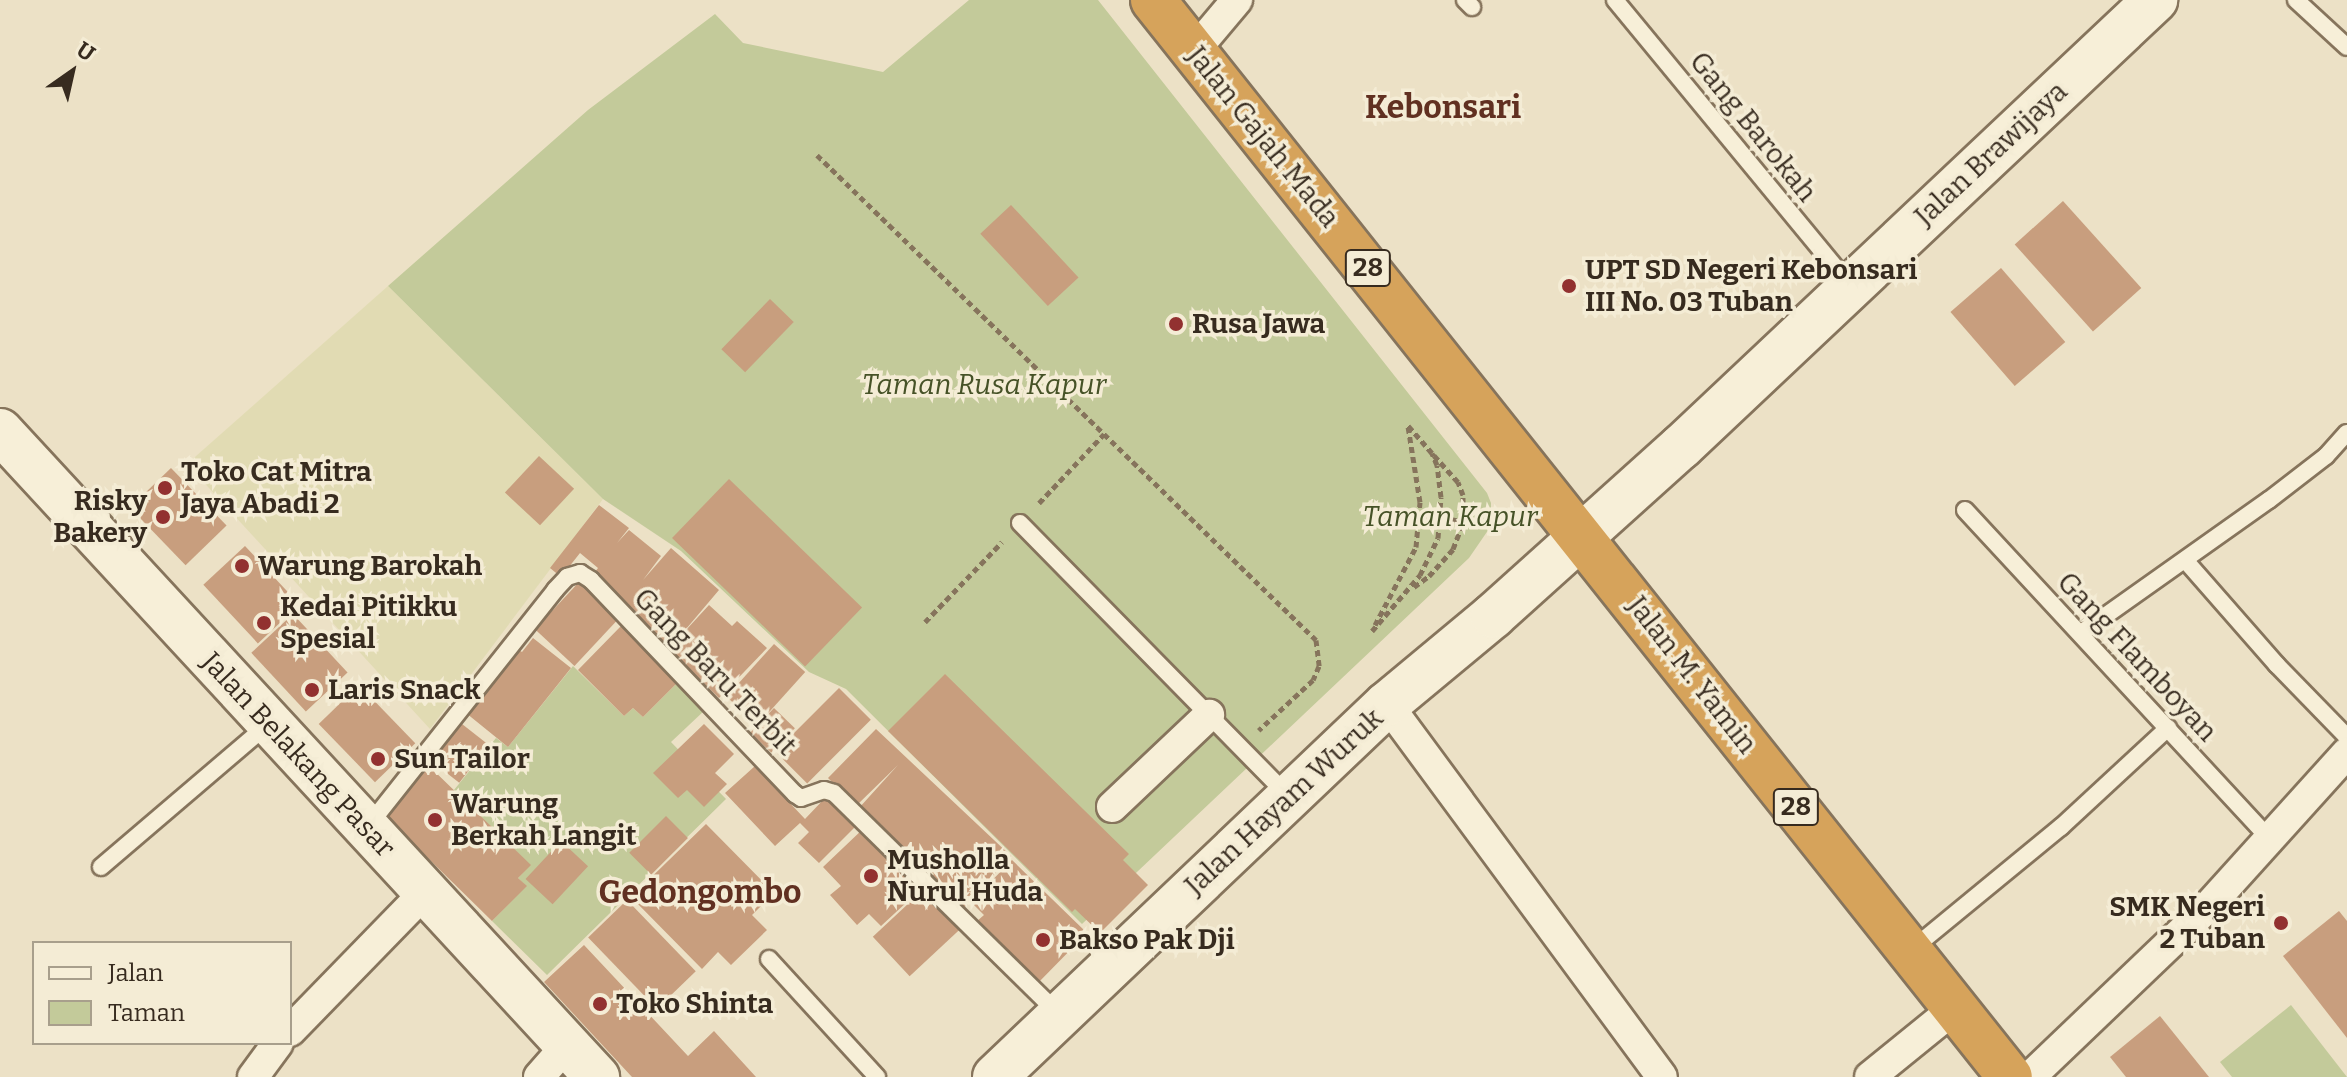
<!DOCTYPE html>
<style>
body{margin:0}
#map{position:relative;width:2347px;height:1077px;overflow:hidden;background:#ece1c6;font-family:Bitter,serif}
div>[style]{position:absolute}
.farmland>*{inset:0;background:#e1dbb3}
.green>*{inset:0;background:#c3ca9a}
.building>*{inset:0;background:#c89e7e;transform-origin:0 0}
.path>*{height:5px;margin-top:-2.5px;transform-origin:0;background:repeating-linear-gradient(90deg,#86745c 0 6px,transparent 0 10px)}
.roads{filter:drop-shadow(2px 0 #86745c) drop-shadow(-2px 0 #86745c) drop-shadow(0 2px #86745c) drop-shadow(0 -2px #86745c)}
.lane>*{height:16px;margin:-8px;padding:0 8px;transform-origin:8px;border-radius:8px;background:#f7efd8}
.street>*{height:30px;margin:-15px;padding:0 15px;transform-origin:15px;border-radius:15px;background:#f7efd8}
.secondary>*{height:44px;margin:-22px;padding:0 22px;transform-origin:22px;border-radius:22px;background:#f7efd8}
.highway>*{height:44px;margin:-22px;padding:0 22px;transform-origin:22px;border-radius:22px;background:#d6a35b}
.dots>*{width:22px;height:22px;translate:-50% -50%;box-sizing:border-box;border:4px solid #f4ecd5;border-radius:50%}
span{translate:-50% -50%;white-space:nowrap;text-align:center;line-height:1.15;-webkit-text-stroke:7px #f4ecd5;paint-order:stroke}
.shield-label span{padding:2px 6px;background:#f4ecd5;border:2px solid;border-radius:6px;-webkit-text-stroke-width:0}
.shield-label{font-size:26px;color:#372b1f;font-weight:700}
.street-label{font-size:28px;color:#372b1f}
.poi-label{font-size:28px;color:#372b1f;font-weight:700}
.left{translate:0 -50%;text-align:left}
.right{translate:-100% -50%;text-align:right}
.park-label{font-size:28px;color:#465227;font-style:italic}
.quarter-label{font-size:32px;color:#613021;font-weight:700}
.legend{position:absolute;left:32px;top:941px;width:260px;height:104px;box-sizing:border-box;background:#f4ecd5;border:2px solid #a89f8c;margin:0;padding:10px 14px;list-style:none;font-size:24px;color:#372b1f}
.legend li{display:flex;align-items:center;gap:16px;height:40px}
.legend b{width:40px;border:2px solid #a89f8c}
.north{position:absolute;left:32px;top:32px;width:80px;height:80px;-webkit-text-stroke:6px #f4ecd5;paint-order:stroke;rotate:34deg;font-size:22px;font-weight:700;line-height:32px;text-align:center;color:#372b1f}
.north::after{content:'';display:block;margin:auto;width:28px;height:36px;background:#372b1f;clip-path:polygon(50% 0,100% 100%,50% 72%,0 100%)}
</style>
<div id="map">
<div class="farmland">
<div style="clip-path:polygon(388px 286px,603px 499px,430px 729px,187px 464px)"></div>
</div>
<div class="green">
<div style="clip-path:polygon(969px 0,1098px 0,1487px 493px,1491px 503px,1491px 526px,1469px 558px,1082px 924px,846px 689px,809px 672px,681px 551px,603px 499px,388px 286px,588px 110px,715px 14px,743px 43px,883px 72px)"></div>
<div style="clip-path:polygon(573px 666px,624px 716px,633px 708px,643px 717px,678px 682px,705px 710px,671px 742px,726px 799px,547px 975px,492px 921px,526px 886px,518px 878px,530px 865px,454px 790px,496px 738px,508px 747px)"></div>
<div style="clip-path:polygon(2291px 1005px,2347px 1077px,2232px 1077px,2220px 1062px)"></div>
</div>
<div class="building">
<div style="left:2063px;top:201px;width:117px;height:65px;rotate:48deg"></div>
<div style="left:1011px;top:205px;width:99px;height:42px;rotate:47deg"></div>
<div style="left:2001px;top:268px;width:98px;height:67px;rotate:49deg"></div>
<div style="left:770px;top:299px;width:33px;height:70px;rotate:44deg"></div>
<div style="left:539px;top:456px;width:48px;height:50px;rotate:43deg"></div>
<div style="left:171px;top:468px;width:80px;height:57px;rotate:46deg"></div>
<div style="left:729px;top:479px;width:185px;height:82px;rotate:44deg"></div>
<div style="clip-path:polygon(599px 505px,629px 528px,617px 543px,629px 530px,661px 556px,643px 580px,671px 548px,719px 590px,675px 642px,709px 605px,732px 626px,737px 621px,767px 648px,719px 698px,668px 648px,619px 608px,624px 602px,592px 576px,598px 568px,580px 553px,561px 577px,550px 568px)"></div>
<div style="left:245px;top:546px;width:80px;height:57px;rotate:47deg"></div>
<div style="left:580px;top:581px;width:54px;height:66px;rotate:43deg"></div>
<div style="left:293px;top:614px;width:80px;height:57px;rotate:47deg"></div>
<div style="clip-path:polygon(621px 626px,678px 682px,643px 717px,633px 708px,624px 716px,578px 670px)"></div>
<div style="clip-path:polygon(533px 638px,571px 668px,508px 747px,466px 713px,517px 649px,522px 652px)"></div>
<div style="left:774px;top:644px;width:42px;height:71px;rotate:42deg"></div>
<div style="clip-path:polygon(945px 674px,1129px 854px,1123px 860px,1148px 885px,1100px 933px,1075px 909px,1072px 912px,888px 731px)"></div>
<div style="left:359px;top:685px;width:81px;height:56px;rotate:46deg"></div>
<div style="left:839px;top:688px;width:45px;height:90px;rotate:45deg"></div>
<div style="left:774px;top:708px;width:29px;height:34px;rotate:44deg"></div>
<div style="left:462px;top:724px;width:34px;height:48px;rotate:38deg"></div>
<div style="clip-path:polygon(704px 724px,734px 754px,715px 773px,727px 784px,704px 807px,687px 790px,678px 798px,653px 773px)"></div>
<div style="clip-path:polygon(876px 729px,1011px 856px,963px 909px,930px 879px,934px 874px,859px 808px,898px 765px,856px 806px,828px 778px)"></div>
<div style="clip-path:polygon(429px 766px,531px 865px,518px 878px,527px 886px,492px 921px,382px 813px)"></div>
<div style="clip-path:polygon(755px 766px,805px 819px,825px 798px,855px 827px,819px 863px,798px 843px,809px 832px,800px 823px,775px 846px,725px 793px)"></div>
<div style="left:666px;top:816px;width:31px;height:52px;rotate:45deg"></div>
<div style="clip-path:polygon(706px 824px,774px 893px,752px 915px,767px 930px,731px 965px,718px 952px,702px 969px,631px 897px)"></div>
<div style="clip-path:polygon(864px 828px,921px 889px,881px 926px,869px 914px,857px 925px,830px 895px,841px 886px,823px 867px)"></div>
<div style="left:561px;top:841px;width:37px;height:52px;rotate:43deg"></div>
<div style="clip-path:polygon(1012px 860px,1087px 933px,1036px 985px,976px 922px,984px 915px,971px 902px)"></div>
<div style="left:924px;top:889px;width:54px;height:70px;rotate:47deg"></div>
<div style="left:627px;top:900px;width:99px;height:54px;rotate:46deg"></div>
<div style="clip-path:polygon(2339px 911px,2347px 921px,2347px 1038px,2283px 956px)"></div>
<div style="clip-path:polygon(584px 945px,688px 1056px,714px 1031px,756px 1077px,632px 1077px,544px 982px)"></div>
<div style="clip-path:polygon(2160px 1016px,2209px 1077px,2126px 1077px,2110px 1057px)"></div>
</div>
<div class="path">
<div style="left:817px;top:155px;width:696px;rotate:44.18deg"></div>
<div style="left:1316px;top:640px;width:26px;rotate:83deg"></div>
<div style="left:1319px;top:666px;width:15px;rotate:113deg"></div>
<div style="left:1313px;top:680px;width:74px;rotate:137.2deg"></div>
<div style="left:1039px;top:503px;width:95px;rotate:-46.7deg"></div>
<div style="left:1441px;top:517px;width:24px;rotate:12deg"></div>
<div style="left:1414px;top:587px;width:19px;rotate:-36deg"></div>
<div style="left:1429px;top:576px;width:36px;rotate:-48deg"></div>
<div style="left:1453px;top:549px;width:28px;rotate:-69deg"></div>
<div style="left:1463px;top:523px;width:28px;rotate:-90deg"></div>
<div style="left:1463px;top:495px;width:14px;rotate:-111deg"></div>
<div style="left:1458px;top:482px;width:36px;rotate:-132deg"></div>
<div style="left:925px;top:622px;width:111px;rotate:-46.1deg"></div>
<div style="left:1375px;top:625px;width:88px;rotate:-62.3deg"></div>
<div style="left:1416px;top:547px;width:45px;rotate:-84.9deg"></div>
<div style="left:1420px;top:502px;width:77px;rotate:-99deg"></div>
<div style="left:1372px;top:631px;width:74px;rotate:-49.4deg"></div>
<div style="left:1420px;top:575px;width:41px;rotate:-64.1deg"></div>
<div style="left:1438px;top:538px;width:41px;rotate:-85.8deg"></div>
<div style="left:1441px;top:497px;width:32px;rotate:-97deg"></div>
<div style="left:1437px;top:465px;width:13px;rotate:-113deg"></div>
<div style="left:1432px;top:453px;width:37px;rotate:-131deg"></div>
</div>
<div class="roads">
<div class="lane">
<div style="left:1465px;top:0;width:10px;rotate:45deg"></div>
<div style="left:1615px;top:0;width:371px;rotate:50.5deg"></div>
<div style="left:2296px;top:0;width:69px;rotate:42.7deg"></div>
<div style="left:1965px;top:510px;width:450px;rotate:47.2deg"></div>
<div style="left:1020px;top:523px;width:383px;rotate:45.5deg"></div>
<div style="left:2185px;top:560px;width:140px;rotate:48.8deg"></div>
<div style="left:2277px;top:665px;width:100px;rotate:45.8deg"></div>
<div style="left:2081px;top:633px;width:230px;rotate:-35.3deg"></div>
<div style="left:2269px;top:500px;width:72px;rotate:-37.7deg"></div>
<div style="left:2326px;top:456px;width:31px;rotate:-48deg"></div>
<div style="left:369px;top:825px;width:300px;rotate:-51.6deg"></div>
<div style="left:555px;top:590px;width:18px;rotate:-47deg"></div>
<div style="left:567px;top:577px;width:14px;rotate:-17deg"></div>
<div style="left:580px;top:573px;width:13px;rotate:32deg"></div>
<div style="left:591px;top:580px;width:296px;rotate:46.4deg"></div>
<div style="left:795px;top:794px;width:7px;rotate:34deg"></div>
<div style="left:801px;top:798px;width:24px;rotate:-19deg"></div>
<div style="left:824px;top:790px;width:10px;rotate:17deg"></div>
<div style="left:834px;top:793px;width:314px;rotate:44.5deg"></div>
<div style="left:101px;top:867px;width:218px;rotate:-40.5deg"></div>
<div style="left:1911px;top:950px;width:194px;rotate:-39.4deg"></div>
<div style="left:2061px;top:827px;width:146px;rotate:-42.8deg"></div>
<div style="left:769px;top:959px;width:160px;rotate:47.5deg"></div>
</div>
<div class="street">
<div style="left:1194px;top:51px;width:67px;rotate:-49.9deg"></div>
<div style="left:1387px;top:704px;width:463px;rotate:53.6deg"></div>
<div style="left:1112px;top:807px;width:134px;rotate:-43.5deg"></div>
<div style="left:290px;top:1031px;width:195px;rotate:-45.8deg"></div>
<div style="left:253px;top:1077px;width:42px;rotate:-53.7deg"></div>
<div style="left:539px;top:1077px;width:43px;rotate:-48.8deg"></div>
<div style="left:1870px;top:1077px;width:109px;rotate:-39.1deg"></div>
<div style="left:2030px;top:1077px;width:243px;rotate:-43.7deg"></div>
<div style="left:2206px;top:909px;width:210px;rotate:-47.9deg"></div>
</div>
<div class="secondary">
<div style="left:0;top:431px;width:880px;rotate:47.26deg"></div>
<div style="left:995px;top:1077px;width:541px;rotate:-43.58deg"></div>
<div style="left:1387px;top:704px;width:138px;rotate:-39.7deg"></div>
<div style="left:1493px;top:616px;width:253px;rotate:-42deg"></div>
<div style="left:1681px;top:447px;width:652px;rotate:-43.32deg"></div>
</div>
<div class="highway">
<div style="left:1153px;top:0;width:1376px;rotate:51.49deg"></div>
</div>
</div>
<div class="dots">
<div style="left:1569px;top:286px;background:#923130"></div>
<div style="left:1176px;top:324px;background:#923130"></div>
<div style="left:165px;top:488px;background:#923130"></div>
<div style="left:163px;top:517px;background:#923130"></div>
<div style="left:242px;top:566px;background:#923130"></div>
<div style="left:264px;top:623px;background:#923130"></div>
<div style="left:312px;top:690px;background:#923130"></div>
<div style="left:378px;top:759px;background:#923130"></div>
<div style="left:435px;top:820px;background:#923130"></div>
<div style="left:871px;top:876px;background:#923130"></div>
<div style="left:2281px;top:923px;background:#923130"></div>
<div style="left:1043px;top:940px;background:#923130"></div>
<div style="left:600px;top:1004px;background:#923130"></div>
</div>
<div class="shield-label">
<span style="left:1368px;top:268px">28</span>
<span style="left:1796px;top:807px">28</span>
</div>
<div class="street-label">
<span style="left:1753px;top:127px;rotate:51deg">Gang Barokah</span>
<span style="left:1263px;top:137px;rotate:51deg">Jalan Gajah Mada</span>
<span style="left:1991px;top:154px;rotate:-43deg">Jalan Brawijaya</span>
<span style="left:2137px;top:657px;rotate:47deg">Gang Flamboyan</span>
<span style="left:715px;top:672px;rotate:46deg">Gang Baru Terbit</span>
<span style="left:1692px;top:675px;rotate:52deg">Jalan M. Yamin</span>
<span style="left:298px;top:755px;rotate:47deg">Jalan Belakang Pasar</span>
<span style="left:1284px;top:802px;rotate:-43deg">Jalan Hayam Wuruk</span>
</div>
<div class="poi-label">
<span class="left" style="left:1585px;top:286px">UPT SD Negeri Kebonsari<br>III No. 03 Tuban</span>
<span class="left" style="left:1192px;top:324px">Rusa Jawa</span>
<span class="left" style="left:181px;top:488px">Toko Cat Mitra<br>Jaya Abadi 2</span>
<span class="right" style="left:147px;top:517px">Risky<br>Bakery</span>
<span class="left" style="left:258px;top:566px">Warung Barokah</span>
<span class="left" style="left:280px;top:623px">Kedai Pitikku<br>Spesial</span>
<span class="left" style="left:328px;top:690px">Laris Snack</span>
<span class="left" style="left:394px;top:759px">Sun Tailor</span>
<span class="left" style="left:451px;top:820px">Warung<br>Berkah Langit</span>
<span class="left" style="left:887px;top:876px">Musholla<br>Nurul Huda</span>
<span class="right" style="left:2265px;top:923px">SMK Negeri<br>2 Tuban</span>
<span class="left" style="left:1059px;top:940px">Bakso Pak Dji</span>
<span class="left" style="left:616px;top:1004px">Toko Shinta</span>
</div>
<div class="park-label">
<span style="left:984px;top:385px">Taman Rusa Kapur</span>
<span style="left:1450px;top:517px">Taman Kapur</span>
</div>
<div class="quarter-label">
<span style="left:1443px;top:107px">Kebonsari</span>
<span style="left:700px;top:892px">Gedongombo</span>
</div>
<ul class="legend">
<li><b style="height:10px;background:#f7efd8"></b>Jalan</li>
<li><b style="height:22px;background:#c3ca9a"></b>Taman</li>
</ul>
<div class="north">U</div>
</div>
